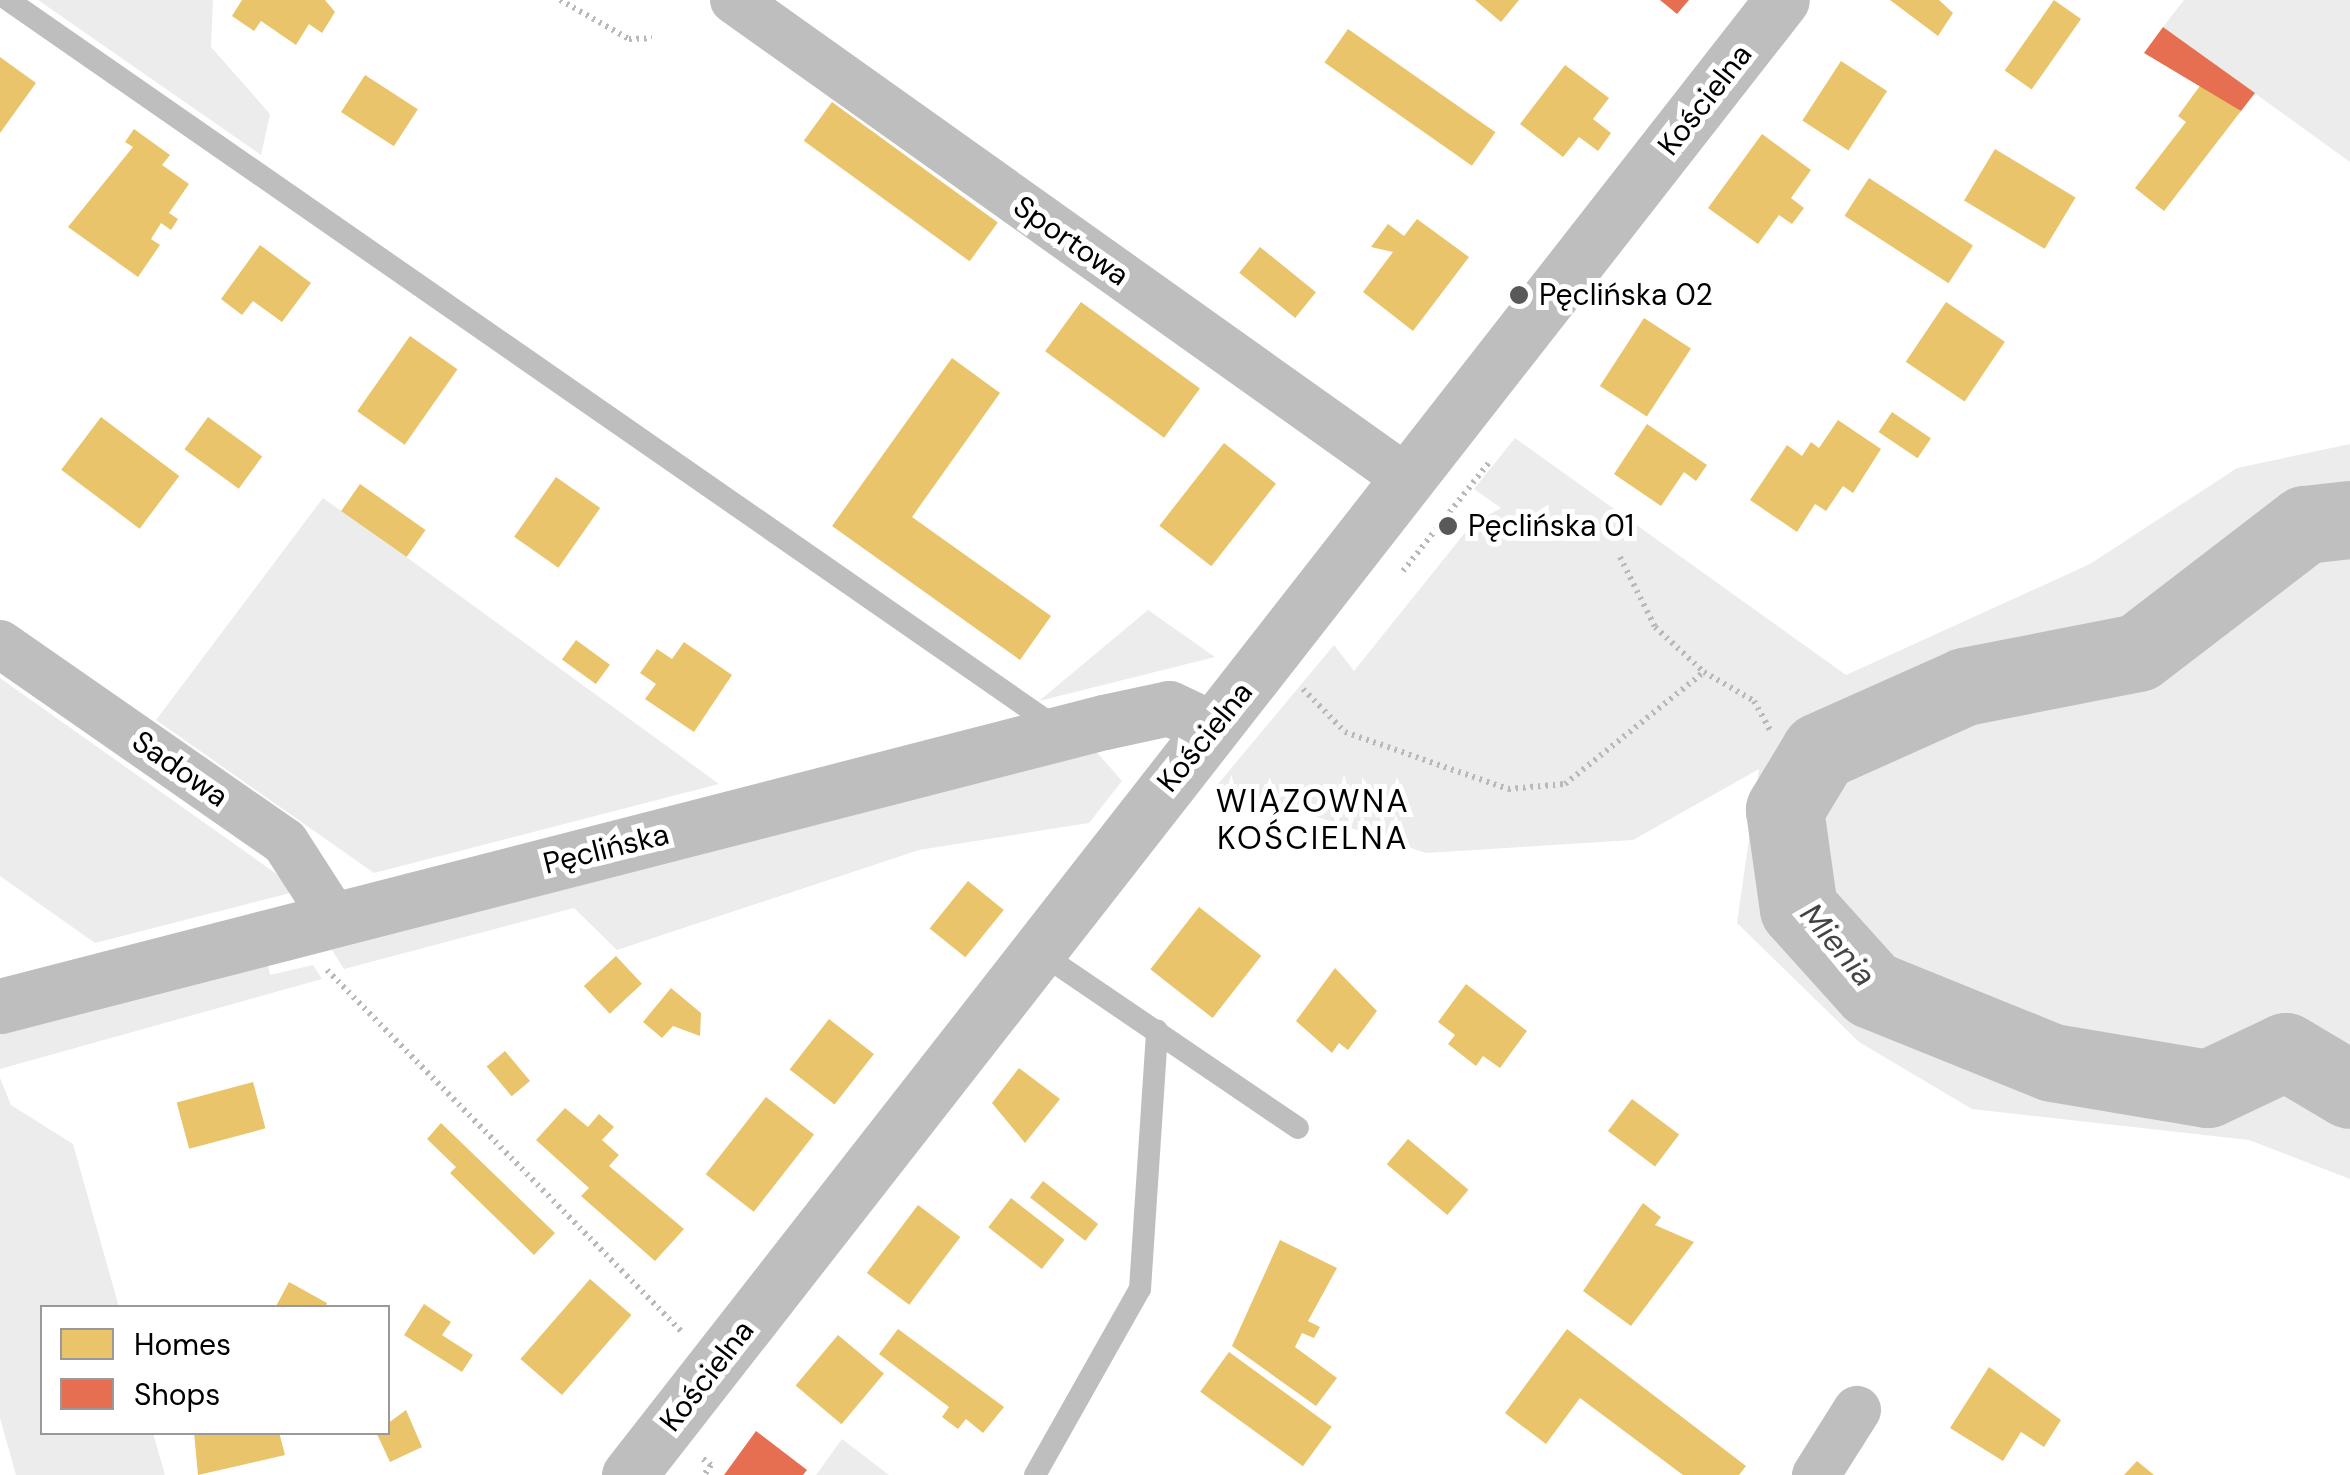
<!DOCTYPE html>
<meta charset="utf-8">
<style>
body{margin:0}
#map{position:relative;width:2350px;height:1475px;overflow:hidden;background:#fff;font-family:"DM Sans",sans-serif}
div>[style]{position:absolute}
.green>*{inset:0;background:#ececec}
.homes>*{inset:0;background:#e9c46a;transform-origin:0 0}
.shops>*{inset:0;background:#e76f51}
.river>*{height:78px;margin:-39px;padding:0 39px;transform-origin:39px;border-radius:39px;background:#bfbfbf}
.path>*{height:6px;margin-top:-3px;transform-origin:0;background:repeating-linear-gradient(90deg,#b9b9b9 0 2.5px,transparent 0 7.5px)}
.service>*{height:22px;margin:-11px;padding:0 11px;transform-origin:11px;border-radius:11px;background:#bebebe}
.minor>*{height:48px;margin:-24px;padding:0 24px;transform-origin:24px;border-radius:24px;background:#bebebe}
.tertiary>*{height:55px;margin:-27.5px;padding:0 27.5px;transform-origin:27.5px;border-radius:27.5px;background:#bebebe}
.dots>*{width:28px;height:28px;translate:-50% -50%;box-sizing:border-box;border:5px solid #fff;border-radius:50%}
span{translate:-50% -50%;white-space:nowrap;text-align:center;line-height:1.15;-webkit-text-stroke:10px #fff;paint-order:stroke}
.street-label{font-size:30px;color:#000}
.poi-label{font-size:30px;color:#000}
.left{translate:0 -50%;text-align:left}
.neighbourhood-label{font-size:32px;color:#000;letter-spacing:2.5px}
.water-label{font-size:32px;color:#444;font-style:italic}
.legend{position:absolute;left:40px;top:1305px;width:350px;height:130px;box-sizing:border-box;background:#fff;border:2px solid #999;margin:0;padding:12px 18px;list-style:none;font-size:30px;color:#000}
.legend li{display:flex;align-items:center;gap:20px;height:50px}
.legend b{width:50px;border:2px solid #999}
</style>
<div id="map">
<div class="green">
<div style="clip-path:polygon(38px 0,213px 0,211px 47px,270px 114px,261px 155px)"></div>
<div style="clip-path:polygon(2184px 0,2350px 0,2350px 162px,2163px 27px)"></div>
<div style="clip-path:polygon(1515px 438px,1846px 675px,2090px 564px,2237px 468px,2350px 444px,2350px 1179px,2249px 1140px,1972px 1109px,1859px 1042px,1737px 923px,1759px 769px,1633px 840px,1426px 853px,1218px 784px,1334px 645px,1354px 671px,1472px 524px,1501px 508px,1474px 489px)"></div>
<div style="clip-path:polygon(323px 498px,405px 556px,719px 784px,374px 873px,156px 720px)"></div>
<div style="clip-path:polygon(1148px 610px,1215px 657px,1039px 701px)"></div>
<div style="clip-path:polygon(0 678px,288px 882px,290px 893px,95px 943px,0 876px)"></div>
<div style="clip-path:polygon(1094px 749px,1122px 781px,1089px 823px,919px 850px,617px 950px,574px 908px,344px 969px,332px 950px)"></div>
<div style="clip-path:polygon(268px 964px,270px 975px,313px 965px,322px 979px,0 1069px,0 1032px)"></div>
<div style="clip-path:polygon(0 1078px,11px 1105px,73px 1144px,119px 1307px,42px 1308px,42px 1432px,153px 1433px,165px 1475px,16px 1475px,0 1418px)"></div>
<div style="clip-path:polygon(842px 1439px,889px 1475px,816px 1475px)"></div>
</div>
<div class="homes">
<div style="clip-path:polygon(242px 0,325px 0,335px 12px,322px 33px,309px 24px,296px 45px,261px 21px,254px 31px,232px 16px)"></div>
<div style="clip-path:polygon(1475px 0,1519px 0,1501px 22px)"></div>
<div style="clip-path:polygon(1890px 0,1939px 0,1953px 13px,1938px 36px)"></div>
<div style="left:2054px;top:0;width:33px;height:86px;rotate:35deg"></div>
<div style="left:1348px;top:29px;width:180px;height:41px;rotate:35deg"></div>
<div style="clip-path:polygon(0 57px,36px 83px,0 133px)"></div>
<div style="left:1841px;top:61px;width:55px;height:71px;rotate:33deg"></div>
<div style="clip-path:polygon(1565px 65px,1609px 98px,1593px 119px,1611px 133px,1598px 151px,1579px 137px,1563px 157px,1520px 124px)"></div>
<div style="left:365px;top:75px;width:63px;height:44px;rotate:33deg"></div>
<div style="clip-path:polygon(2202px 83px,2241px 111px,2164px 211px,2135px 188px,2186px 122px,2178px 116px)"></div>
<div style="left:832px;top:102px;width:205px;height:48px;rotate:36deg"></div>
<div style="clip-path:polygon(134px 129px,170px 155px,162px 165px,189px 184px,169px 213px,178px 219px,171px 230px,161px 223px,151px 239px,160px 245px,138px 277px,68px 227px,133px 147px,125px 142px)"></div>
<div style="clip-path:polygon(1762px 134px,1811px 170px,1791px 198px,1804px 208px,1792px 224px,1779px 215px,1758px 244px,1708px 208px)"></div>
<div style="left:1995px;top:149px;width:94px;height:60px;rotate:31deg"></div>
<div style="left:1869px;top:178px;width:124px;height:45px;rotate:33deg"></div>
<div style="clip-path:polygon(1417px 219px,1469px 257px,1413px 331px,1363px 292px,1393px 252px,1371px 247px,1388px 224px,1404px 236px)"></div>
<div style="clip-path:polygon(260px 245px,311px 283px,282px 322px,253px 301px,242px 315px,221px 299px)"></div>
<div style="left:1260px;top:247px;width:72px;height:33px;rotate:39deg"></div>
<div style="left:1081px;top:302px;width:147px;height:61px;rotate:36deg"></div>
<div style="left:1946px;top:302px;width:71px;height:72px;rotate:34deg"></div>
<div style="left:1644px;top:318px;width:56px;height:81px;rotate:33deg"></div>
<div style="left:410px;top:336px;width:58px;height:92px;rotate:35deg"></div>
<div style="clip-path:polygon(952px 358px,1000px 393px,912px 517px,1051px 616px,1020px 660px,832px 526px)"></div>
<div style="left:1892px;top:412px;width:47px;height:24px;rotate:34deg"></div>
<div style="left:101px;top:417px;width:98px;height:66px;rotate:37deg"></div>
<div style="left:208px;top:417px;width:67px;height:40px;rotate:36deg"></div>
<div style="clip-path:polygon(1838px 420px,1881px 449px,1853px 493px,1843px 486px,1826px 511px,1815px 504px,1797px 532px,1750px 500px,1787px 445px,1802px 456px,1811px 442px,1819px 448px)"></div>
<div style="clip-path:polygon(1647px 424px,1707px 465px,1696px 481px,1684px 472px,1661px 506px,1614px 474px)"></div>
<div style="left:1224px;top:443px;width:66px;height:105px;rotate:38deg"></div>
<div style="left:556px;top:477px;width:54px;height:73px;rotate:35deg"></div>
<div style="left:360px;top:484px;width:80px;height:33px;rotate:35deg"></div>
<div style="left:576px;top:640px;width:42px;height:24px;rotate:36deg"></div>
<div style="clip-path:polygon(684px 642px,732px 675px,694px 732px,645px 699px,656px 684px,640px 673px,657px 649px,672px 659px)"></div>
<div style="left:968px;top:881px;width:46px;height:61px;rotate:39deg"></div>
<div style="left:1199px;top:907px;width:79px;height:79px;rotate:38deg"></div>
<div style="left:616px;top:956px;width:38px;height:44px;rotate:47deg"></div>
<div style="clip-path:polygon(1335px 968px,1377px 1011px,1348px 1050px,1339px 1043px,1332px 1053px,1296px 1021px)"></div>
<div style="clip-path:polygon(1466px 984px,1527px 1031px,1500px 1068px,1483px 1056px,1476px 1066px,1448px 1044px,1455px 1035px,1438px 1022px)"></div>
<div style="clip-path:polygon(671px 988px,701px 1013px,700px 1036px,673px 1026px,662px 1038px,643px 1022px)"></div>
<div style="left:829px;top:1019px;width:57px;height:64px;rotate:38deg"></div>
<div style="left:505px;top:1051px;width:39px;height:24px;rotate:50deg"></div>
<div style="clip-path:polygon(1019px 1068px,1060px 1099px,1025px 1143px,992px 1103px)"></div>
<div style="left:253px;top:1082px;width:48px;height:79px;rotate:75deg"></div>
<div style="left:766px;top:1097px;width:61px;height:98px;rotate:38deg"></div>
<div style="left:1632px;top:1099px;width:59px;height:40px;rotate:37deg"></div>
<div style="clip-path:polygon(565px 1108px,588px 1127px,599px 1114px,614px 1127px,602px 1140px,619px 1155px,609px 1166px,684px 1229px,655px 1261px,581px 1196px,589px 1188px,536px 1140px)"></div>
<div style="clip-path:polygon(441px 1123px,555px 1233px,534px 1255px,450px 1173px,456px 1167px,427px 1139px)"></div>
<div style="left:1408px;top:1139px;width:79px;height:33px;rotate:40deg"></div>
<div style="left:1043px;top:1181px;width:70px;height:21px;rotate:38deg"></div>
<div style="left:1011px;top:1198px;width:68px;height:37px;rotate:38deg"></div>
<div style="clip-path:polygon(1643px 1203px,1661px 1217px,1655px 1225px,1694px 1242px,1631px 1326px,1583px 1291px)"></div>
<div style="left:918px;top:1205px;width:53px;height:85px;rotate:37deg"></div>
<div style="clip-path:polygon(1280px 1240px,1337px 1268px,1308px 1321px,1320px 1327px,1314px 1338px,1302px 1333px,1295px 1347px,1337px 1378px,1316px 1406px,1232px 1346px)"></div>
<div style="left:590px;top:1279px;width:55px;height:106px;rotate:41deg"></div>
<div style="clip-path:polygon(289px 1282px,327px 1303px,325px 1308px,275px 1308px)"></div>
<div style="clip-path:polygon(424px 1304px,451px 1322px,442px 1335px,473px 1355px,462px 1372px,404px 1335px)"></div>
<div style="clip-path:polygon(898px 1329px,1004px 1407px,983px 1433px,966px 1419px,958px 1429px,942px 1417px,949px 1407px,879px 1354px)"></div>
<div style="clip-path:polygon(1567px 1329px,1746px 1466px,1739px 1475px,1683px 1475px,1580px 1398px,1546px 1444px,1505px 1413px)"></div>
<div style="left:838px;top:1335px;width:60px;height:66px;rotate:40deg"></div>
<div style="left:1229px;top:1352px;width:127px;height:49px;rotate:36deg"></div>
<div style="clip-path:polygon(1989px 1367px,2061px 1420px,2044px 1447px,2021px 1432px,2003px 1461px,1950px 1428px)"></div>
<div style="clip-path:polygon(406px 1410px,422px 1447px,390px 1462px,376px 1432px)"></div>
<div style="clip-path:polygon(194px 1432px,279px 1432px,285px 1455px,198px 1475px)"></div>
<div style="clip-path:polygon(2137px 1461px,2154px 1475px,2124px 1475px)"></div>
</div>
<div class="shops">
<div style="clip-path:polygon(1660px 0,1689px 0,1677px 14px)"></div>
<div style="clip-path:polygon(2163px 27px,2255px 93px,2241px 111px,2144px 53px)"></div>
<div style="clip-path:polygon(756px 1431px,807px 1470px,803px 1475px,724px 1475px)"></div>
</div>
<div class="river">
<div style="left:2350px;top:520px;width:45px;rotate:173.7deg"></div>
<div style="left:2305px;top:525px;width:210px;rotate:142.5deg"></div>
<div style="left:2138px;top:653px;width:176px;rotate:168.9deg"></div>
<div style="left:1965px;top:687px;width:159px;rotate:155.9deg"></div>
<div style="left:1820px;top:752px;width:68px;rotate:121.1deg"></div>
<div style="left:1785px;top:810px;width:100px;rotate:82deg"></div>
<div style="left:1799px;top:909px;width:109px;rotate:48deg"></div>
<div style="left:1872px;top:990px;width:195px;rotate:22deg"></div>
<div style="left:2053px;top:1063px;width:157px;rotate:9.5deg"></div>
<div style="left:2208px;top:1089px;width:86px;rotate:-25.4deg"></div>
<div style="left:2286px;top:1052px;width:74px;rotate:30.7deg"></div>
</div>
<div class="path">
<div style="left:560px;top:0;width:79px;rotate:29.5deg"></div>
<div style="left:629px;top:39px;width:23px;rotate:-2deg"></div>
<div style="left:1620px;top:557px;width:78px;rotate:63.4deg"></div>
<div style="left:1655px;top:627px;width:67px;rotate:42.6deg"></div>
<div style="left:1704px;top:672px;width:58px;rotate:30.1deg"></div>
<div style="left:1754px;top:701px;width:33px;rotate:61deg"></div>
<div style="left:1403px;top:571px;width:142px;rotate:-51.6deg"></div>
<div style="left:1303px;top:689px;width:60px;rotate:45.7deg"></div>
<div style="left:1345px;top:732px;width:173px;rotate:19.3deg"></div>
<div style="left:1508px;top:789px;width:57px;rotate:-5deg"></div>
<div style="left:1565px;top:784px;width:179px;rotate:-38.9deg"></div>
<div style="left:327px;top:970px;width:507px;rotate:45.56deg"></div>
<div style="left:703px;top:1459px;width:10px;rotate:37deg"></div>
<div style="left:711px;top:1465px;width:12px;rotate:125deg"></div>
</div>
<div class="service">
<div style="left:8px;top:0;width:1277px;rotate:34.76deg"></div>
<div style="left:1039px;top:952px;width:313px;rotate:34.2deg"></div>
<div style="left:1035px;top:1475px;width:214px;rotate:-60.6deg"></div>
<div style="left:1140px;top:1289px;width:259px;rotate:-86.2deg"></div>
</div>
<div class="minor">
<div style="left:734px;top:0;width:830px;rotate:35.43deg"></div>
<div style="left:0;top:644px;width:347px;rotate:34.8deg"></div>
<div style="left:285px;top:842px;width:90px;rotate:57.2deg"></div>
<div style="left:1816px;top:1475px;width:77px;rotate:-57.8deg"></div>
</div>
<div class="tertiary">
<div style="left:0;top:1006px;width:1140px;rotate:-14.43deg"></div>
<div style="left:1104px;top:722px;width:66px;rotate:-12.2deg"></div>
<div style="left:1169px;top:708px;width:44px;rotate:25.4deg"></div>
<div style="left:629px;top:1475px;width:1872px;rotate:-51.99deg"></div>
</div>
<div class="dots">
<div style="left:1519px;top:295px;background:#595959"></div>
<div style="left:1448px;top:526px;background:#595959"></div>
</div>
<div class="street-label">
<span style="left:1705px;top:100px;rotate:-52deg">Kościelna</span>
<span style="left:1071px;top:241px;rotate:35deg">Sportowa</span>
<span style="left:1205px;top:737px;rotate:-51deg">Kościelna</span>
<span style="left:180px;top:769px;rotate:35deg">Sadowa</span>
<span style="left:606px;top:849px;rotate:-14deg">Pęclińska</span>
<span style="left:707px;top:1376px;rotate:-52deg">Kościelna</span>
</div>
<div class="poi-label">
<span class="left" style="left:1539px;top:295px">Pęclińska 02</span>
<span class="left" style="left:1468px;top:526px">Pęclińska 01</span>
</div>
<div class="neighbourhood-label">
<span style="left:1313px;top:820px">WIĄZOWNA<br>KOŚCIELNA</span>
</div>
<div class="water-label">
<span style="left:1838px;top:945px;rotate:50deg">Mienia</span>
</div>
<ul class="legend">
<li><b style="height:28px;background:#e9c46a"></b>Homes</li>
<li><b style="height:28px;background:#e76f51"></b>Shops</li>
</ul>
</div>
